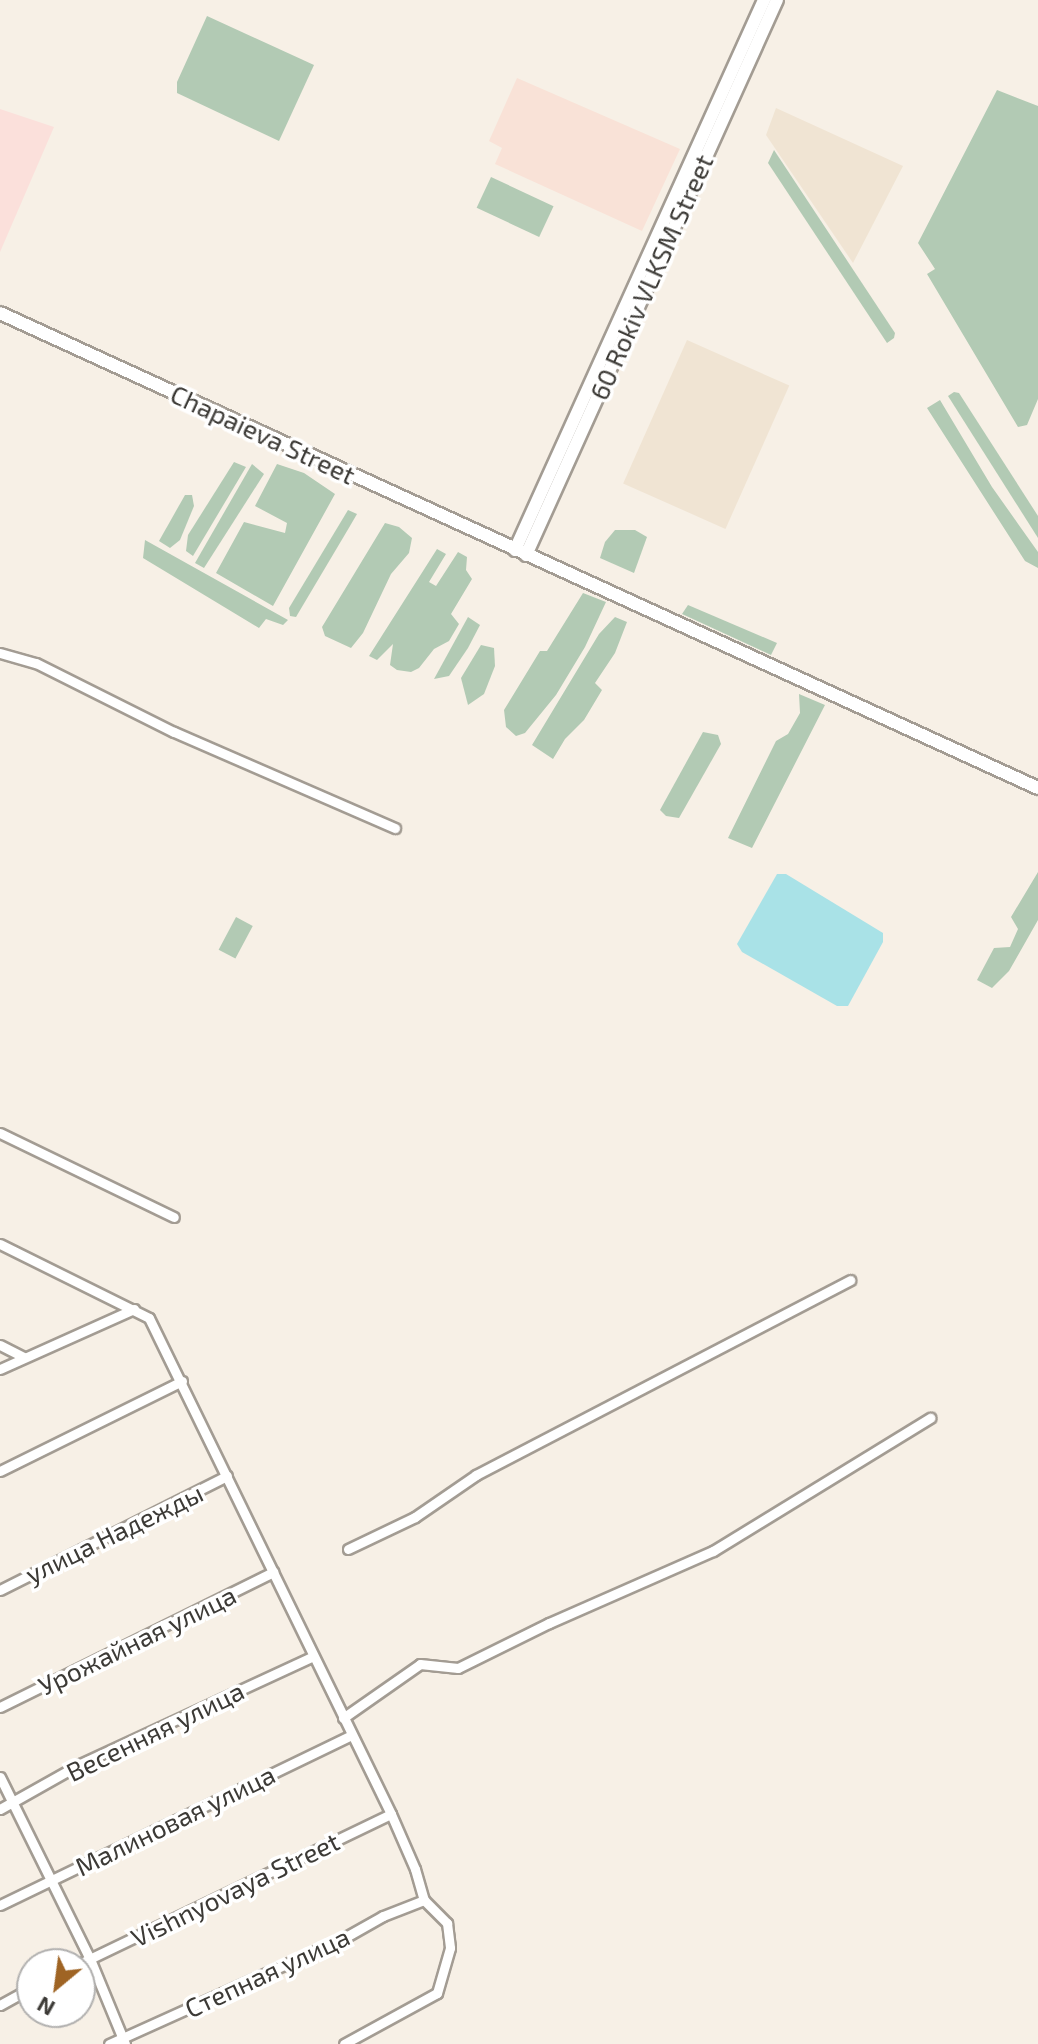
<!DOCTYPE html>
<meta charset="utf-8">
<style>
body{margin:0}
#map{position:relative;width:1038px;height:2044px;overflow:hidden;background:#f7f0e6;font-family:"Exo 2",sans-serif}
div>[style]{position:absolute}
.commercial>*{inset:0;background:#fbe0db}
.built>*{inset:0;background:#f0e4d3;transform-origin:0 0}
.education>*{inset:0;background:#f9e2d7}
.green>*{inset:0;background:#b2cab4;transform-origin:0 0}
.water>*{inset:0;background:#a9e2e7}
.roads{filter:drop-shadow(2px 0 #a39c93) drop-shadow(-2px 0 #a39c93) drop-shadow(0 2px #a39c93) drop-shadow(0 -2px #a39c93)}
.street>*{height:9px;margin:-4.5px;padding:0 4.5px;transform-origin:4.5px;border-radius:4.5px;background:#fff}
.secondary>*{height:12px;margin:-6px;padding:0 6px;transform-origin:6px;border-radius:6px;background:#fff}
span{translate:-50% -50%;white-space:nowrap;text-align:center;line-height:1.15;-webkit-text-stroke:7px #fff;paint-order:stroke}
.street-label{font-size:26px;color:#3c3a36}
.north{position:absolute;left:16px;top:1948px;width:80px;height:80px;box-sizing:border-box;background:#fff;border:2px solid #b1b0af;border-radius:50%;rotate:209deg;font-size:22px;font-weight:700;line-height:32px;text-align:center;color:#3c3a36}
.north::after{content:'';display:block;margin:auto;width:28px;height:36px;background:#9f6424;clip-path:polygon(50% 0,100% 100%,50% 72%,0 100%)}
</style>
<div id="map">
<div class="commercial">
<div style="clip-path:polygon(0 109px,54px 127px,0 252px)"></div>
</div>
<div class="built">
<div style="clip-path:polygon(776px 108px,903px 166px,853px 263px,766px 135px)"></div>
<div style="left:687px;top:340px;width:112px;height:157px;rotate:24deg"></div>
</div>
<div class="education">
<div style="clip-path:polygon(517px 78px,680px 149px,642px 231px,495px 164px,502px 148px,489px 141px)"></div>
</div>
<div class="green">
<div style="clip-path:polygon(207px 16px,314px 65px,279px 141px,177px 93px,177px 82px)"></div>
<div style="clip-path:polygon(997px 90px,1038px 106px,1038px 399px,1027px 425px,1018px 427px,927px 274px,935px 269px,918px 243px)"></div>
<div style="clip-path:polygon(774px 150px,895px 333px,894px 338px,887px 343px,768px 163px)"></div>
<div style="left:491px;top:177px;width:69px;height:34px;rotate:25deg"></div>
<div style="clip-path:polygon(954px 392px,959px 393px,1038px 516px,1038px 538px,948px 396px)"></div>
<div style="clip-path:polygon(940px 400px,992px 487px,1038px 552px,1038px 568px,1025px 561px,927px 408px)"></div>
<div style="clip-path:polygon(234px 462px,246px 467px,193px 556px,186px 551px,188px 535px)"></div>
<div style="clip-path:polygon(252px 464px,264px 474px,204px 568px,195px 563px)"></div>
<div style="clip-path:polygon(277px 464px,304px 473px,335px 494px,273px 606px,216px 573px,244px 522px,285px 533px,287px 523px,255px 506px)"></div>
<div style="clip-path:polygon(185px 495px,192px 495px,194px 506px,180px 540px,170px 548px,159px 541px)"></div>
<div style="clip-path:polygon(348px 510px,357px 514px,350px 526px,296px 617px,290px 616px,289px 608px)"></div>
<div style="clip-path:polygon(385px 523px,399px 527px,412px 538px,409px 553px,391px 574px,363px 633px,351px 648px,325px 636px,322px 627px)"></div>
<div style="clip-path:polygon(615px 530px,635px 530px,647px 537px,634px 573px,600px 558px,605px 542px)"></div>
<div style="clip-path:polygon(145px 540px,288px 620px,283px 625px,266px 619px,259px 628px,143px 558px)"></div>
<div style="clip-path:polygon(437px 549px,446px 554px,429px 582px,436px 586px,458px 552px,467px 557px,466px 570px,472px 579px,451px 614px,459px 624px,449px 641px,434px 649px,419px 668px,411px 672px,397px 670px,390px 665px,393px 644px,377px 660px,369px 656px)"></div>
<div style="clip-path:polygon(583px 593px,606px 602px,585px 647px,556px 695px,525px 733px,516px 736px,506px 727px,504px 710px,540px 651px,547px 651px)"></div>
<div style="clip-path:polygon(688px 605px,777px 643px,771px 655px,682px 614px)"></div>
<div style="clip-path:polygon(468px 617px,480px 625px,468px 648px,449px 676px,434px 679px)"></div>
<div style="clip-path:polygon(615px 617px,627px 622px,615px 653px,595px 683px,602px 690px,584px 720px,565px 739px,553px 759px,532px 745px,599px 634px)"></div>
<div style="clip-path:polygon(481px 645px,494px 648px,495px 666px,484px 694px,468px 705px,461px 678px)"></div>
<div style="clip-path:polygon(799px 694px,825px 705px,752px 848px,728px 838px,776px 741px,788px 734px,800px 713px)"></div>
<div style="clip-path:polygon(703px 732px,718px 735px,721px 744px,679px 818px,666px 816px,660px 810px)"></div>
<div style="clip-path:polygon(1038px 872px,1038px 920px,1009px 971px,992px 988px,977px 980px,994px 948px,1010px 947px,1018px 929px,1011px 917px)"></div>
<div style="left:236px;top:917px;width:19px;height:37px;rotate:28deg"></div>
</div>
<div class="water">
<div style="clip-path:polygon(777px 874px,786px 874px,883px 933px,883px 942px,848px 1006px,837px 1006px,742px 952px,737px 944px)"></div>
</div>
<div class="roads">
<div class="street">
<div style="left:0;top:653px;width:37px;rotate:16deg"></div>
<div style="left:36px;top:663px;width:154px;rotate:26.6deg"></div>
<div style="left:174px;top:732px;width:241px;rotate:23.5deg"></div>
<div style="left:0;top:1133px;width:193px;rotate:25.8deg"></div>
<div style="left:0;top:1244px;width:166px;rotate:26.4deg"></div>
<div style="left:149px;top:1318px;width:552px;rotate:63.99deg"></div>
<div style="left:391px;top:1814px;width:60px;rotate:66.4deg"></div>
<div style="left:415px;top:1869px;width:32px;rotate:74deg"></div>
<div style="left:424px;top:1900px;width:33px;rotate:45deg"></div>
<div style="left:447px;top:1923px;width:25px;rotate:83deg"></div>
<div style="left:450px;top:1948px;width:47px;rotate:106.1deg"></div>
<div style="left:437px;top:1993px;width:106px;rotate:151.3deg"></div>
<div style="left:0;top:1345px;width:27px;rotate:27deg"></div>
<div style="left:0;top:1369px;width:147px;rotate:-24.1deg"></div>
<div style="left:0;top:1471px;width:203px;rotate:-26.3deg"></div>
<div style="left:348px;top:1549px;width:74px;rotate:-25.5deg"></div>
<div style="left:415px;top:1517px;width:74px;rotate:-34.5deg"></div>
<div style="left:476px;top:1475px;width:422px;rotate:-27.5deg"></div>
<div style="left:0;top:1590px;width:254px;rotate:-26.7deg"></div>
<div style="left:0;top:1707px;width:305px;rotate:-26.3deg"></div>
<div style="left:343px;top:1718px;width:94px;rotate:-35deg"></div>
<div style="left:420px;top:1664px;width:38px;rotate:6deg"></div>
<div style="left:458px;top:1668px;width:102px;rotate:-26.3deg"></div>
<div style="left:549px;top:1623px;width:179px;rotate:-23.7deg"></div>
<div style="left:713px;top:1551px;width:255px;rotate:-31.5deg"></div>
<div style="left:0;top:1777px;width:203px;rotate:63.7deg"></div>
<div style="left:90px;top:1959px;width:92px;rotate:67.6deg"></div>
<div style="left:0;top:1809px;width:92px;rotate:-29.4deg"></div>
<div style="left:80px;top:1764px;width:255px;rotate:-24.8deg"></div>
<div style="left:0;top:1905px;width:390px;rotate:-25.8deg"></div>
<div style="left:79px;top:1964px;width:346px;rotate:-25.7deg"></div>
<div style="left:0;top:2005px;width:37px;rotate:-29deg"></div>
<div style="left:109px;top:2044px;width:258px;rotate:-24.3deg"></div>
<div style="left:344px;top:1938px;width:45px;rotate:-29.4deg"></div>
<div style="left:383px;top:1916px;width:44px;rotate:-21.3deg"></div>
</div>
<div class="secondary">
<div style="left:0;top:313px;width:1142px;rotate:24.59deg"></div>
<div style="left:515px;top:550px;width:604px;rotate:-65.64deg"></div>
<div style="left:526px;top:555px;width:609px;rotate:-65.67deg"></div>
</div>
</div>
<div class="street-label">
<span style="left:651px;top:277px;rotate:-66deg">60 Rokiv VLKSM Street</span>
<span style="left:263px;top:434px;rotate:25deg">Chapaieva Street</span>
<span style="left:114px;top:1533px;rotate:-26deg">улица Надежды</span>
<span style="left:137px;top:1640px;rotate:-26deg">Урожайная улица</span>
<span style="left:155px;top:1731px;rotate:-26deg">Весенняя улица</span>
<span style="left:175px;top:1820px;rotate:-26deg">Малиновая улица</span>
<span style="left:235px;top:1889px;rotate:-26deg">Vishnyovaya Street</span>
<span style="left:267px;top:1972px;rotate:-25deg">Степная улица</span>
</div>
<div class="north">N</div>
</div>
